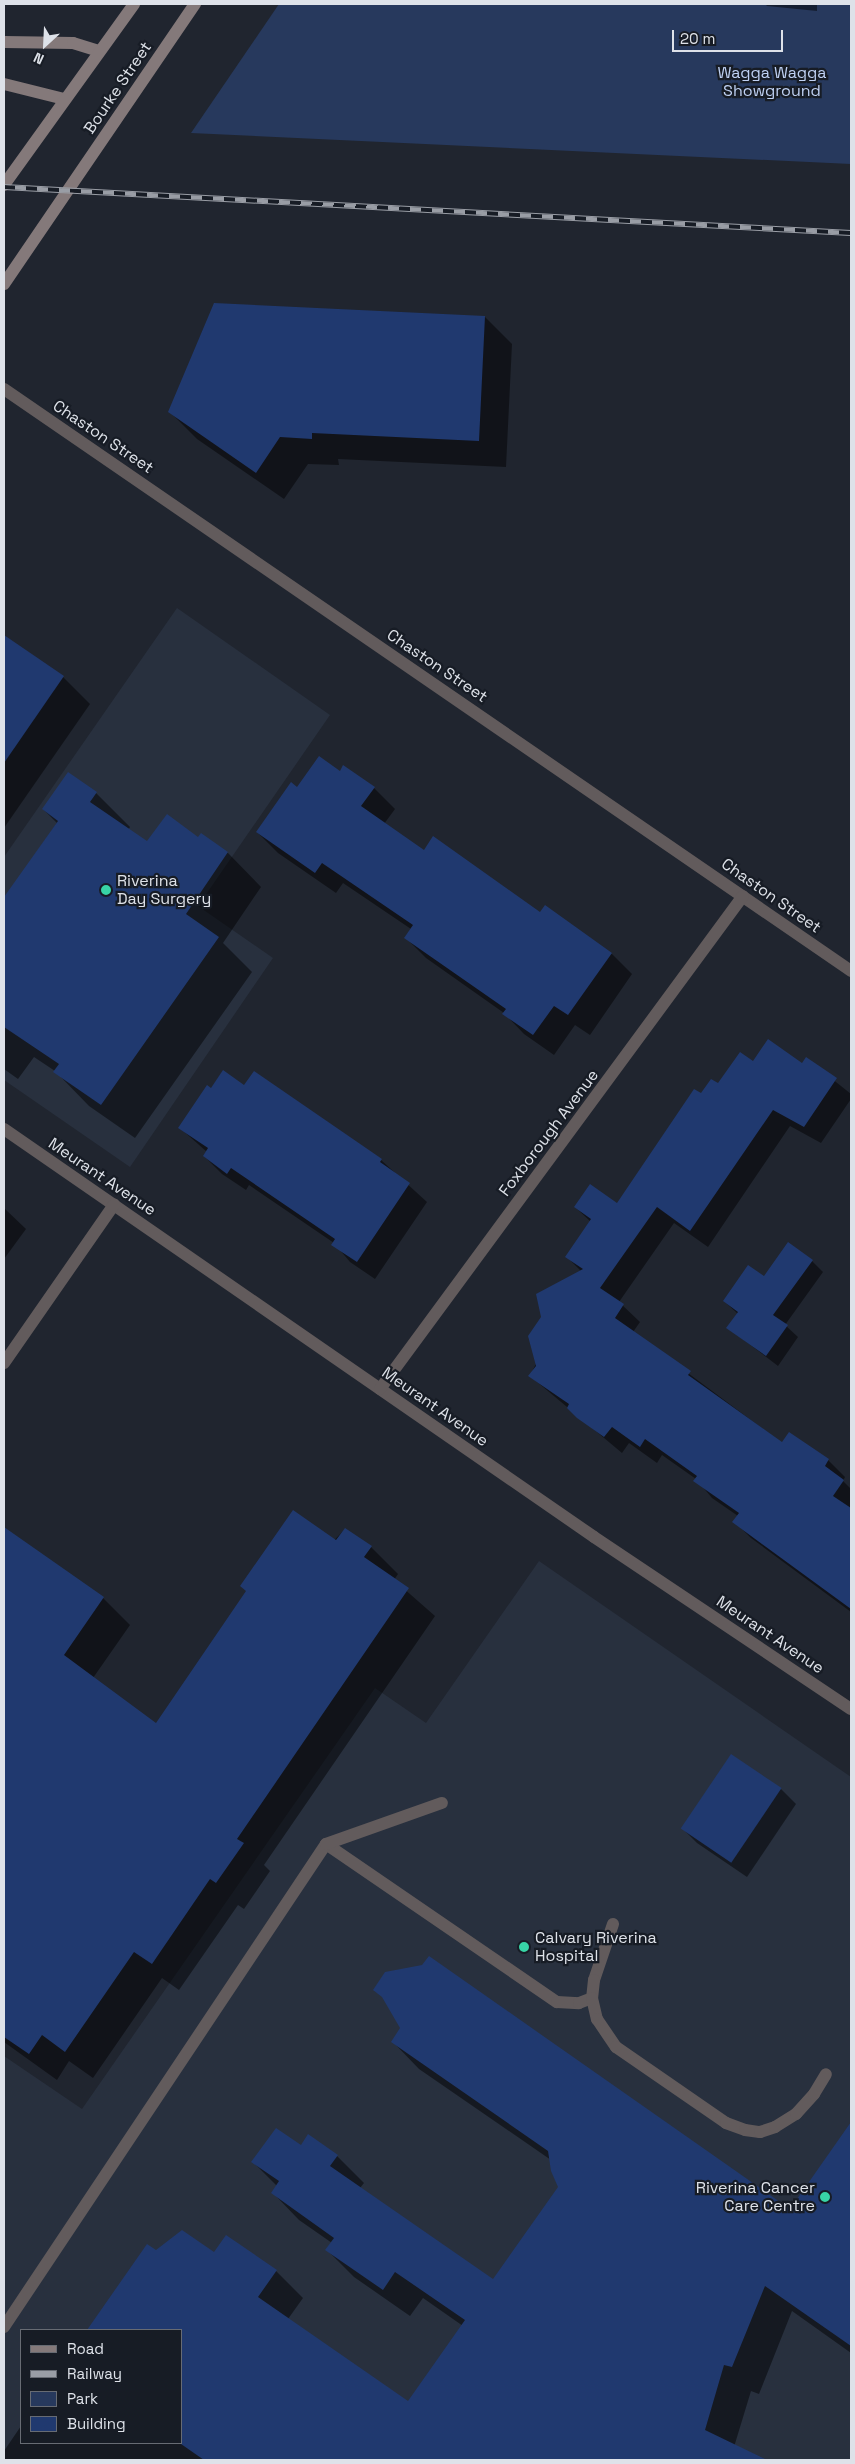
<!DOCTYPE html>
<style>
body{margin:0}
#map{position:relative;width:855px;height:2464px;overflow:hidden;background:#20252f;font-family:"Space Grotesk",sans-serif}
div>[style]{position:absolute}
.built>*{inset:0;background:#28303e}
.green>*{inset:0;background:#27395d}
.shadow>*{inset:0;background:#0007}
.building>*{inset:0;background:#20396f;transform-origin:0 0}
.lane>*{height:12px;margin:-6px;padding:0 6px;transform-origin:6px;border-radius:6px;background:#625b5c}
.street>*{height:12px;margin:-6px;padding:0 6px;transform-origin:6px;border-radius:6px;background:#625b5c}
.secondary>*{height:12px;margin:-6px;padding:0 6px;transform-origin:6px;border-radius:6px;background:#84797a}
.rail>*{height:5.5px;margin-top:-2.75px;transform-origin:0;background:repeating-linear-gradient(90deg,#171c25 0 11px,#999da5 0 22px);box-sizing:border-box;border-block:1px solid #999da5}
.dots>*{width:14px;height:14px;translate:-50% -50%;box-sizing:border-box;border:2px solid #171c25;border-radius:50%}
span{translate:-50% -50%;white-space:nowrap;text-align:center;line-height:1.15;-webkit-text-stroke:4.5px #171c25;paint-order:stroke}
.park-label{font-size:16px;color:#bfd1f3}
.street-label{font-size:16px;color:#dee2e9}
.poi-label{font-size:16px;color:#dee2e9}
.left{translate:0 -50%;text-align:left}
.right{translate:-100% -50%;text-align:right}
.frame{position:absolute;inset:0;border:5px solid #dee2e9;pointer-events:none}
.legend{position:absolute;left:20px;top:2329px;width:162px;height:115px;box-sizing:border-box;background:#171c25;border:1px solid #676b73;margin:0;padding:6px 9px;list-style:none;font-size:15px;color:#dee2e9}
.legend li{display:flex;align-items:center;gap:10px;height:25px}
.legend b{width:25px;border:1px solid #676b73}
.north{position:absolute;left:20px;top:20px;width:50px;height:50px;-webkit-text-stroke:4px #171c25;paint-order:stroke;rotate:205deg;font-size:14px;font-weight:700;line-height:20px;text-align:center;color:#dee2e9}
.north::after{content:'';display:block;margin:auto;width:18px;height:22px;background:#dee2e9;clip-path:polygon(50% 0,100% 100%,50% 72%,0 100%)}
.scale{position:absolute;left:672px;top:30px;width:111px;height:22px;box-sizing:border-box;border:2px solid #dee2e9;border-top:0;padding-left:6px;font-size:15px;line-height:18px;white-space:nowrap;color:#dee2e9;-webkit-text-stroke:4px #171c25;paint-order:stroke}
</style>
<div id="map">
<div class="built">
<div style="clip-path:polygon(177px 608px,330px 715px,198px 906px,273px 958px,130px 1167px,4px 1080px,4px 857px)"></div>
<div style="clip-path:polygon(evenodd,539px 1561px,851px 1777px,851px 2460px,4px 2460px,4px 2056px,82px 2109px,375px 1688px,426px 1723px,539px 1561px,21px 2330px,181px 2330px,181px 2443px,21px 2443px,21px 2330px)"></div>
</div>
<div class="green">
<div style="clip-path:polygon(279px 4px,851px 4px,851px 164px,191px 133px)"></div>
</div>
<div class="shadow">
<div style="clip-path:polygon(765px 4px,817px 4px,817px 11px,767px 6px)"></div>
<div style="clip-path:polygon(485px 317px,512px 344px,506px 467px,338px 459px,339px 465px,308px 464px,284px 499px,197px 439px,169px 411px)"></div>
<div style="clip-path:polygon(4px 636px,63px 677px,90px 704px,4px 828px)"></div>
<div style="clip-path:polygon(340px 772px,374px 788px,395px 809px,384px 824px,424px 852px,540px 913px,545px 907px,612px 954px,632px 974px,590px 1035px,575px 1025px,554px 1055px,524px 1034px,504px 1013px,426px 958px,405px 937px,411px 929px,343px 883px,336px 893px,278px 853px,257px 832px,297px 788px)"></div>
<div style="clip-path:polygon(68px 774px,96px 793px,130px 827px,128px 830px,148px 843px,199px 839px,201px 835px,228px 853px,261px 887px,223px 943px,252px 972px,135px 1138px,89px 1106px,55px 1071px,34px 1057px,18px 1079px,4px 1069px,4px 899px,57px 823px,43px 809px)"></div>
<div style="clip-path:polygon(806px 1058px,851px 1094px,851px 1099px,821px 1143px,790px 1126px,708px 1247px,674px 1223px,619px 1302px,640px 1322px,633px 1332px,783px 1444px,828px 1460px,845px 1477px,843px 1481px,851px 1489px,851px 1612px,751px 1538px,734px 1521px,738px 1516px,712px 1498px,696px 1479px,662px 1455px,657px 1463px,629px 1443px,622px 1453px,530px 1376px,581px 1271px,567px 1257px,591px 1222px,575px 1207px,618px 1205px,701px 1095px,754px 1062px,802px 1065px)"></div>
<div style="clip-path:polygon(245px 1087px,381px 1160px,427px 1202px,375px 1279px,350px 1262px,334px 1243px,249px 1185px,246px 1190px,222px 1174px,204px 1156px,207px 1152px,180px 1128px,211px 1089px)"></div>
<div style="clip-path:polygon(4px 1208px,26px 1229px,4px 1259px)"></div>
<div style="clip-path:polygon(812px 1261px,823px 1272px,785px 1325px,798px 1337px,778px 1366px,728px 1328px,738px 1314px,724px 1301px,764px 1278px)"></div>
<div style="clip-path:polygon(4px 1529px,103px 1598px,130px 1625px,93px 1678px,156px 1725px,345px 1529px,371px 1547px,398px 1574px,394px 1580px,435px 1616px,264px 1865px,270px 1871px,244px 1909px,238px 1905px,179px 1990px,162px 1978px,93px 2078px,69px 2061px,57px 2080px,4px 2042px)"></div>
<div style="clip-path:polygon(781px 1789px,796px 1804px,747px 1877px,697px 1843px,682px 1828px)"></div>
<div style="clip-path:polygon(393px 2042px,791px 2211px,851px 2124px,851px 2353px,792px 2311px,759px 2394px,751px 2391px,734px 2447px,747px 2460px,4px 2460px,4px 2451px,21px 2426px,21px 2443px,181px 2443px,181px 2330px,88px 2330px,147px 2246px,156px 2252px,214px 2254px,276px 2271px,303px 2298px,288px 2319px,408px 2403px,463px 2326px,423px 2298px,410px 2316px,354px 2277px,327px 2250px,332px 2243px,299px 2220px,273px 2193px,277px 2186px,253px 2162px,301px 2147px,337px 2156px,364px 2183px,360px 2188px,494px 2281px,560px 2187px,551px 2160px,419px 2069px)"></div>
</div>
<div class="building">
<div style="clip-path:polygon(214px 303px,485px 316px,479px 441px,312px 433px,312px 439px,280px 437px,256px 473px,168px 412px)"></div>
<div style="clip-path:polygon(4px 635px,64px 676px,4px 763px)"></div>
<div style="clip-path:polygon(319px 756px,340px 771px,343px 765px,375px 787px,361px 806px,424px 850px,433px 836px,540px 912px,545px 905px,612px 953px,568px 1015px,554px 1006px,533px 1035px,502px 1014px,506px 1009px,404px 938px,413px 925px,322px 863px,315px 873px,256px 832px,291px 782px,297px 787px)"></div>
<div style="clip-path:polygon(68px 772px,97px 792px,90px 802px,147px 841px,167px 814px,198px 837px,201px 833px,228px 852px,186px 914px,219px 937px,101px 1105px,53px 1072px,59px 1064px,4px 1027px,4px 897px,58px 821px,42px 809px)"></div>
<div style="clip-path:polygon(768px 1039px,802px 1063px,806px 1057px,837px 1078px,804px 1127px,773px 1110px,690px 1231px,657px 1207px,600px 1288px,624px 1304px,615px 1318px,691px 1371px,688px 1375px,782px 1442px,789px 1432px,829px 1459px,825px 1466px,844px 1480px,833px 1496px,851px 1508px,851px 1609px,732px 1522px,739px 1513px,693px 1481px,697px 1476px,645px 1439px,640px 1447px,612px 1427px,604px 1437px,577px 1418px,567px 1408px,569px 1404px,528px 1376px,536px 1366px,528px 1336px,541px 1317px,536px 1294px,583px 1269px,565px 1257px,591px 1219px,574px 1207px,590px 1184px,617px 1203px,694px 1089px,701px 1093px,711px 1079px,718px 1083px,740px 1052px,753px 1061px)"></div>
<div style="clip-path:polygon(223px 1070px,244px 1085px,254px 1071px,382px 1159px,380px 1162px,410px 1183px,357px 1262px,331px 1245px,335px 1239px,231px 1168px,227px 1174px,203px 1156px,208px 1148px,178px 1128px,207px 1085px,211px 1088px)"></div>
<div style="clip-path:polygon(788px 1242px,813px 1260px,773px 1315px,788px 1325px,766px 1356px,726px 1328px,738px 1312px,723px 1301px,748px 1265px,764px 1276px)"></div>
<div style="clip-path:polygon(293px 1510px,336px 1540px,345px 1528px,372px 1546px,364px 1557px,409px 1588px,237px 1839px,244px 1843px,216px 1883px,210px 1879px,152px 1964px,134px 1952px,65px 2052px,42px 2035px,29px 2054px,4px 2037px,4px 1527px,104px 1597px,64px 1655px,156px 1723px,246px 1591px,240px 1586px)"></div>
<div style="left:731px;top:1754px;width:61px;height:90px;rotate:34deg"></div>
<div style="clip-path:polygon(429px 1956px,790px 2209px,851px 2122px,851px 2346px,765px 2286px,732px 2367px,724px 2365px,705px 2430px,767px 2460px,204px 2460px,181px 2444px,181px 2330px,87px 2330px,147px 2244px,156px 2250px,182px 2230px,214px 2252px,226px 2235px,277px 2270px,258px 2297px,408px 2401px,465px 2320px,395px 2272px,383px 2290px,325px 2250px,334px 2238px,271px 2193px,279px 2181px,251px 2162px,276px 2128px,301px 2145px,308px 2134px,338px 2155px,330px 2166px,493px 2279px,558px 2187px,551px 2171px,548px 2151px,391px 2042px,400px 2028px,382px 1997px,373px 1990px,385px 1972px,422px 1965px)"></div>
</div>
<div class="lane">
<div style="left:326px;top:1844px;width:280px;rotate:34.4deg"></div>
<div style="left:557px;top:2002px;width:22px;rotate:3deg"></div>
<div style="left:579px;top:2003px;width:14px;rotate:-21deg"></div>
<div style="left:613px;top:1924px;width:59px;rotate:108.7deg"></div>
<div style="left:594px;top:1980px;width:18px;rotate:96deg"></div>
<div style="left:592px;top:1998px;width:22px;rotate:77deg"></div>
<div style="left:597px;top:2019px;width:34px;rotate:56deg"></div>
<div style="left:616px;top:2047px;width:134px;rotate:34.6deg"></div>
<div style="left:726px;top:2123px;width:20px;rotate:20deg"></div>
<div style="left:745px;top:2130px;width:15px;rotate:8deg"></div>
<div style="left:760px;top:2132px;width:16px;rotate:-18deg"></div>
<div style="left:775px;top:2127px;width:25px;rotate:-32deg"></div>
<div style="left:796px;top:2114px;width:27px;rotate:-48deg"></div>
<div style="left:814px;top:2094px;width:23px;rotate:-59deg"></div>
<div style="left:4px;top:2327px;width:580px;rotate:-56.31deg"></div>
<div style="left:326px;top:1844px;width:123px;rotate:-19.5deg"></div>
</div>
<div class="street">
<div style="left:4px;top:389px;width:1028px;rotate:34.49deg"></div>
<div style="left:4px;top:1129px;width:717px;rotate:34.66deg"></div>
<div style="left:594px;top:1537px;width:309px;rotate:33.8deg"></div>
<div style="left:4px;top:1363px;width:193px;rotate:-55.2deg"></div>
<div style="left:380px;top:1389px;width:612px;rotate:-53.64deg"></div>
</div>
<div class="secondary">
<div style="left:4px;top:42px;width:69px;rotate:0.8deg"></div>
<div style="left:73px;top:43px;width:27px;rotate:17deg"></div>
<div style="left:4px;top:84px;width:62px;rotate:14deg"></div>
<div style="left:4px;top:185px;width:223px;rotate:-54.3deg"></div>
<div style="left:4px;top:284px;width:339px;rotate:-55.7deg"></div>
</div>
<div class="rail">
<div style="left:4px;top:187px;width:848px;rotate:3.11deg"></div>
</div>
<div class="dots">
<div style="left:106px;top:890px;background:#38d4a6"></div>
<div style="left:524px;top:1947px;background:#38d4a6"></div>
<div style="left:825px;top:2197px;background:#38d4a6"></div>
</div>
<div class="park-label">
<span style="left:772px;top:82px">Wagga Wagga<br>Showground</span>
</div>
<div class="street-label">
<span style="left:118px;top:88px;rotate:-56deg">Bourke Street</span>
<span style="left:103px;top:437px;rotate:34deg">Chaston Street</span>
<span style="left:437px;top:666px;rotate:34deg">Chaston Street</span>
<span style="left:771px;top:896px;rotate:35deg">Chaston Street</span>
<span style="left:549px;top:1133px;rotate:-53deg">Foxborough Avenue</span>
<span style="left:102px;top:1177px;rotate:34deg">Meurant Avenue</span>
<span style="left:435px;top:1407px;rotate:35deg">Meurant Avenue</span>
<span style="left:770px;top:1635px;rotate:34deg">Meurant Avenue</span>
</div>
<div class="poi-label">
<span class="left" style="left:117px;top:890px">Riverina<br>Day Surgery</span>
<span class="left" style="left:535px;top:1947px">Calvary Riverina<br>Hospital</span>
<span class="right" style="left:815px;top:2197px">Riverina Cancer<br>Care Centre</span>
</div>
<div class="frame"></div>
<ul class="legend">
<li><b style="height:6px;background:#84797a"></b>Road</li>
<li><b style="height:6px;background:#999da5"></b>Railway</li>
<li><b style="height:14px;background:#27395d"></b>Park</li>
<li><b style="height:14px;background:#20396f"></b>Building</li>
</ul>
<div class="north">N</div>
<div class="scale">20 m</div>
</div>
